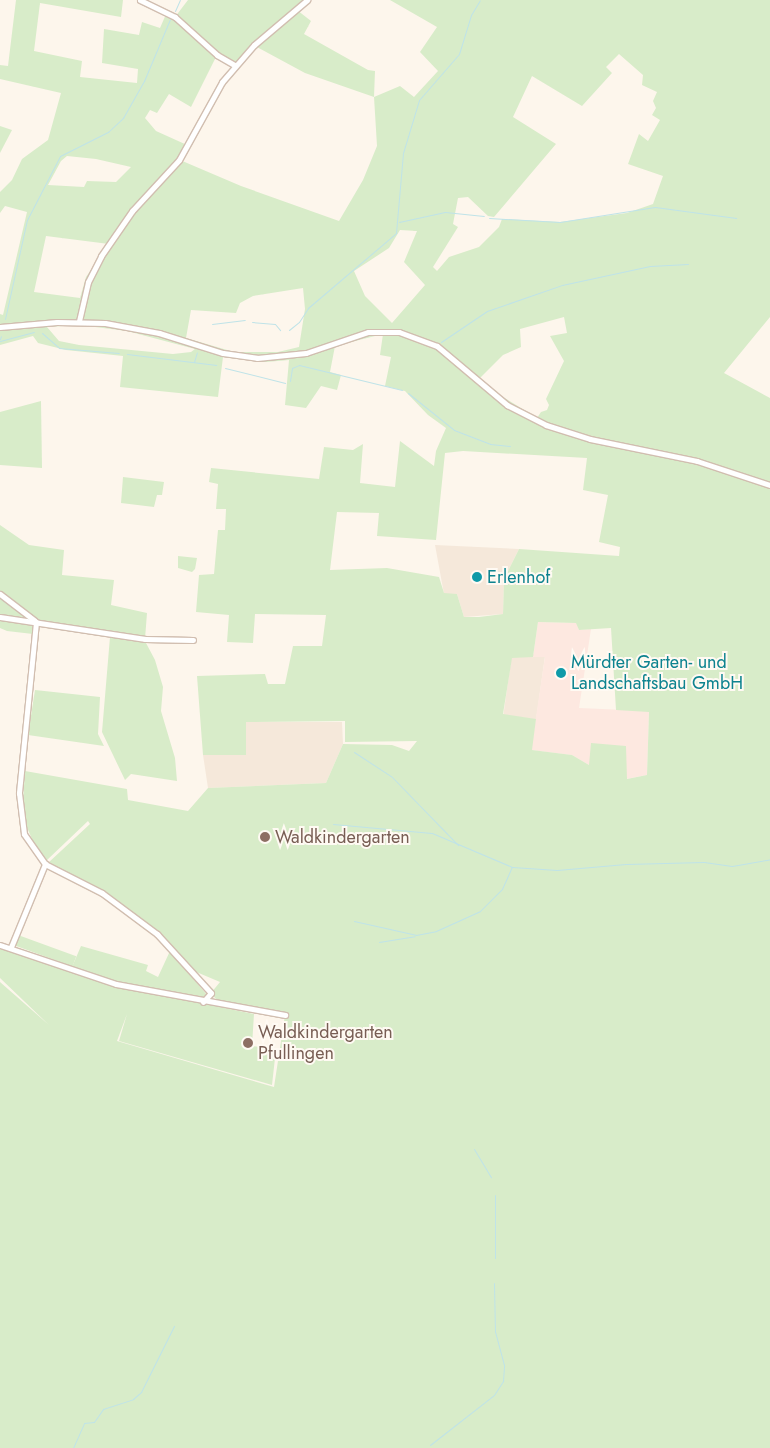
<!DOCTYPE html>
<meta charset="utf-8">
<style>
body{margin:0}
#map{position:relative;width:770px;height:1448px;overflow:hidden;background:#fdf6ec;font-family:Jost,sans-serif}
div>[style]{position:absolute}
.residential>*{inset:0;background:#f5e8da;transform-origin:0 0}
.commercial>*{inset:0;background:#fde8e0}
.green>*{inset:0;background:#d8ecc9;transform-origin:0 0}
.stream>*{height:1px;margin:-0.5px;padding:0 0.5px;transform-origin:0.5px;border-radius:0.5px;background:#bfe3e8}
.roads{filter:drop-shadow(1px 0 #d1beb0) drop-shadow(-1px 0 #d1beb0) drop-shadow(0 1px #d1beb0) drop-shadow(0 -1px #d1beb0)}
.minor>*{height:5px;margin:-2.5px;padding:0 2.5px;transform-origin:2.5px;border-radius:2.5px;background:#fff}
.dots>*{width:14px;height:14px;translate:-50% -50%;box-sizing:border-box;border:2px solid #fffaf3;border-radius:50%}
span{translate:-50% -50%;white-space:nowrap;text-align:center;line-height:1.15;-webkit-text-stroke:4px #fffaf3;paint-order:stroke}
.culture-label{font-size:18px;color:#0d838f}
.left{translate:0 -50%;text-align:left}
.education-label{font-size:18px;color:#785e54}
</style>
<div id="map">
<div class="residential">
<div style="clip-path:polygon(435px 545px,519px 549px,504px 579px,503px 614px,464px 617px,457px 594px,444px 594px)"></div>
<div style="left:545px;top:656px;width:64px;height:33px;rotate:98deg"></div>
<div style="clip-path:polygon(245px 722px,342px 722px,343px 744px,326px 783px,208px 788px,203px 755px,246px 755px)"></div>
</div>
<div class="commercial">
<div style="clip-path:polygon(538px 622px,577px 623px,579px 630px,591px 629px,579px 708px,649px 711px,647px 775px,626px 779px,626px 746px,589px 765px,572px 755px,531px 750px,545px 657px,533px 657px)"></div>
</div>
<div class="green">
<div style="clip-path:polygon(evenodd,16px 0,123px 0,121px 17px,40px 3px,34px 51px,82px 61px,80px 77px,137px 83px,138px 69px,102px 63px,104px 29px,139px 35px,142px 22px,160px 28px,167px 12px,175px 17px,188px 0,307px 0,297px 10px,311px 21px,304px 34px,368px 70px,375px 71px,374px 97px,400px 86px,414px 97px,438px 71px,420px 52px,437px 27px,390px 0,770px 0,770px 317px,724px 373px,770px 398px,770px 1448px,0 1448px,0 982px,49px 1025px,0 978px,0 947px,131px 989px,254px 1014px,252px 1046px,276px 1049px,272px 1085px,119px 1041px,127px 1014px,117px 1041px,274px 1087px,285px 1015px,221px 1005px,211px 993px,220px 982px,194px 971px,172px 947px,103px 892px,48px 863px,90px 824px,88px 821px,46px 861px,39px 855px,22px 816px,25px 771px,127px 789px,128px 800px,188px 811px,208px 788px,326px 783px,343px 744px,392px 745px,409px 751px,417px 741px,345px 742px,345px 721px,246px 722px,246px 755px,203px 755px,197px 676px,265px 674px,268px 684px,285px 684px,293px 646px,322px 646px,326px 615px,255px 614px,253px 643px,227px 642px,229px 615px,196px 612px,199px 575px,214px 574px,218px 530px,225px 530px,226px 509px,216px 509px,218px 484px,209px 482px,211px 468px,319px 479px,324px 447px,353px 450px,363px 444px,360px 483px,395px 487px,400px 441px,434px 466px,436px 451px,446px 428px,428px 415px,405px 391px,385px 386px,391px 357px,380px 355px,383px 334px,335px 346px,330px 372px,341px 375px,337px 390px,321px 386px,306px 408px,285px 405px,289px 360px,266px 362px,223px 357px,218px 397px,120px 387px,123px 356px,66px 350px,38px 343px,33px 336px,0 345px,0 314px,3px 315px,27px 212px,5px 206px,0 213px,0 192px,12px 180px,22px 159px,48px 140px,61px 93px,0 79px,0 65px,8px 66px,16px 0,255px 46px,305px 73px,374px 97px,377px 146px,363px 180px,339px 221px,241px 186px,180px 160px,187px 145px,156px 131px,145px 118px,150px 110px,157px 113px,169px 94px,191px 107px,217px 55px,234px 65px,255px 46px,16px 0,619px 54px,643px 75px,642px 85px,657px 92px,653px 101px,656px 108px,652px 115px,660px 120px,648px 141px,639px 134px,628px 164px,663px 176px,653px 204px,627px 213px,560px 222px,502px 219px,499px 227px,479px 247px,449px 257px,437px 271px,433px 267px,458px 227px,453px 224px,458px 198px,468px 197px,488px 216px,494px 217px,556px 144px,513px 117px,532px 76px,582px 106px,612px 73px,606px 67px,619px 54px,16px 0,67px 156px,96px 159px,131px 167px,116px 182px,87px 181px,84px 187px,48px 185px,61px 161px,67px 156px,16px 0,400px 230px,417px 231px,404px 262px,425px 285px,392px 323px,365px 296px,354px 271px,389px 248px,400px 230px,16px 0,46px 236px,109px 244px,86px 277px,80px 298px,34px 292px,46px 236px,16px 0,303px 288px,305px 309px,299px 347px,278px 352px,234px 352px,186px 338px,191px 310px,236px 313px,240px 303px,253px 296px,303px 288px,16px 0,564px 317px,567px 333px,550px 336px,564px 361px,546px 399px,549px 405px,547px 410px,541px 412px,537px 418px,495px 392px,480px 378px,503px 355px,521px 347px,520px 329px,564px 317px,16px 0,79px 325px,127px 331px,195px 349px,191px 352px,173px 354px,79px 345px,59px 341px,47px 327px,79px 325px,16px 0,463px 451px,587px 458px,583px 490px,608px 495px,599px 542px,620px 547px,619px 556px,519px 549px,504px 579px,503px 614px,479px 617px,464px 617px,457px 594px,444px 593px,439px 577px,387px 568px,330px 570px,337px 512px,379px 513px,377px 536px,436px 540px,445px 453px,463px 451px,16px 0,538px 622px,576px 623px,579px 630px,611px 628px,616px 710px,649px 712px,647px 775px,627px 779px,626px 746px,591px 743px,589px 765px,572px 755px,532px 750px,536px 719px,503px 714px,512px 658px,533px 657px,538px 622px)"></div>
<div style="clip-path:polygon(0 126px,12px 130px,0 153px)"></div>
<div style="clip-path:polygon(41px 401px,42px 468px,0 465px,0 412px)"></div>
<div style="clip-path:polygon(123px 477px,164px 482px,162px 495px,157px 495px,154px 507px,121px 503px)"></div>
<div style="clip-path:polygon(0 525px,29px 545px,64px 550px,62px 575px,114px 580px,111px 605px,147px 613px,145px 639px,0 617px)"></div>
<div style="clip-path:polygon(178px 556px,197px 558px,195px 569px,192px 572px,178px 568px)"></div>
<div style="clip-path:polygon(0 619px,32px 623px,33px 634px,7px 631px,0 628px)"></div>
<div style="clip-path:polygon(110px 637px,146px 643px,155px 660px,163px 687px,161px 711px,175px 758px,177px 781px,131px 774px,125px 780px,102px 732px)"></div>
<div style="clip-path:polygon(35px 690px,100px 697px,98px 734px,104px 746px,28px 735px)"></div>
<div style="left:18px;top:935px;width:62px;height:11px;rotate:20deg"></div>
<div style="clip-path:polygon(81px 946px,148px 965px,146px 971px,158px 977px,170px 951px,207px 995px,201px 1000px,109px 981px,72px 967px)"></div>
</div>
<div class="stream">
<div style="left:175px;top:11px;width:12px;rotate:-66deg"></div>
<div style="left:489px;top:218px;width:71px;rotate:3.2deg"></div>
<div style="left:560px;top:222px;width:96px;rotate:-9deg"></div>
<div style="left:655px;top:207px;width:82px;rotate:7.7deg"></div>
<div style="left:399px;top:222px;width:47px;rotate:-12.3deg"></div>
<div style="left:445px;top:212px;width:39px;rotate:6deg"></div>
<div style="left:5px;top:319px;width:101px;rotate:-77.5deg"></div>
<div style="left:27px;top:220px;width:72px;rotate:-62.7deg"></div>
<div style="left:60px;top:156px;width:54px;rotate:-26.6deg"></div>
<div style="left:108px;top:132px;width:21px;rotate:-43deg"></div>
<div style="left:123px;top:118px;width:43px;rotate:-60.4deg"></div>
<div style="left:144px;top:81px;width:67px;rotate:-67.2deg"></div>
<div style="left:252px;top:322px;width:23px;rotate:5deg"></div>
<div style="left:275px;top:324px;width:8px;rotate:50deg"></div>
<div style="left:212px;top:324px;width:33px;rotate:-7deg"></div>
<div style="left:289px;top:330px;width:13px;rotate:-39deg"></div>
<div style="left:299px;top:322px;width:17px;rotate:-57deg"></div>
<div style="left:308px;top:308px;width:116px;rotate:-40.4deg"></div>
<div style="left:396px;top:233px;width:80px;rotate:-85deg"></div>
<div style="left:403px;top:153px;width:55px;rotate:-73.2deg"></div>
<div style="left:419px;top:100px;width:61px;rotate:-49deg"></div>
<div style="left:459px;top:54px;width:41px;rotate:-72.9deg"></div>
<div style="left:471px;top:15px;width:17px;rotate:-59deg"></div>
<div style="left:42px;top:333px;width:23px;rotate:41deg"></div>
<div style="left:59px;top:348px;width:60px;rotate:4.8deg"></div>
<div style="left:0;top:339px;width:3px;rotate:-72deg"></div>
<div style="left:0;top:341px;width:35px;rotate:-15deg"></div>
<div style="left:441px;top:342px;width:55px;rotate:-34deg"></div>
<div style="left:487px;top:311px;width:79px;rotate:-19.1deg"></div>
<div style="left:562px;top:285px;width:90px;rotate:-12.2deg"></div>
<div style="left:650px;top:266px;width:38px;rotate:-3deg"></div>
<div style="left:127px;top:354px;width:90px;rotate:7deg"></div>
<div style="left:194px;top:362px;width:10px;rotate:-73deg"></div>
<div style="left:225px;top:368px;width:62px;rotate:14deg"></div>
<div style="left:290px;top:381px;width:13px;rotate:-81deg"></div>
<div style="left:292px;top:368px;width:8px;rotate:-23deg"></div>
<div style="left:299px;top:365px;width:106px;rotate:13.6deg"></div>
<div style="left:408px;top:393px;width:59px;rotate:38.8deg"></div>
<div style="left:454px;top:430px;width:39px;rotate:21deg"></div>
<div style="left:490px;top:444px;width:20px;rotate:6deg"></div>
<div style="left:0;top:598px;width:11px;rotate:38deg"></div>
<div style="left:354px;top:752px;width:45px;rotate:33.3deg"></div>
<div style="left:392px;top:777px;width:95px;rotate:45.9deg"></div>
<div style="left:333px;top:824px;width:99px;rotate:5.2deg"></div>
<div style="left:432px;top:833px;width:87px;rotate:23deg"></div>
<div style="left:512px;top:867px;width:45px;rotate:3.8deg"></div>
<div style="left:557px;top:870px;width:69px;rotate:-5deg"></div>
<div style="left:626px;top:864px;width:78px;rotate:-1.5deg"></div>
<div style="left:704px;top:862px;width:28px;rotate:8deg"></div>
<div style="left:732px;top:866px;width:39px;rotate:-10deg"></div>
<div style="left:354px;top:921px;width:64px;rotate:12.7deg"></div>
<div style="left:416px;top:935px;width:20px;rotate:-11deg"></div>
<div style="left:436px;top:931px;width:48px;rotate:-24.4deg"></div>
<div style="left:480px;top:911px;width:31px;rotate:-45deg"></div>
<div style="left:502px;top:889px;width:24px;rotate:-66deg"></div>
<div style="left:379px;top:942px;width:36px;rotate:-9deg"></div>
<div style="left:474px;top:1149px;width:33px;rotate:59deg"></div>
<div style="left:495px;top:1195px;width:63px;rotate:90deg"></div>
<div style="left:430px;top:1445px;width:81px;rotate:-38deg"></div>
<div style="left:494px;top:1395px;width:17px;rotate:-57deg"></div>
<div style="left:503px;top:1381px;width:16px;rotate:-86deg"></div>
<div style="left:504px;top:1365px;width:34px;rotate:-105deg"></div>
<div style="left:495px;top:1332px;width:49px;rotate:-91.2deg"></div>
<div style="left:73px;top:1448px;width:27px;rotate:-66deg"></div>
<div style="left:84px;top:1423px;width:10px;rotate:-6deg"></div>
<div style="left:94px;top:1422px;width:16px;rotate:-55deg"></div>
<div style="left:103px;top:1409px;width:32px;rotate:-18deg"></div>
<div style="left:133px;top:1399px;width:11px;rotate:-41deg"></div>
<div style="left:141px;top:1392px;width:74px;rotate:-63.4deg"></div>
</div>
<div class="roads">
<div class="minor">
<div style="left:140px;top:0;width:39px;rotate:26deg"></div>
<div style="left:175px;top:17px;width:57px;rotate:42.1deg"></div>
<div style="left:217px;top:55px;width:20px;rotate:30deg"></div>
<div style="left:79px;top:321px;width:40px;rotate:-77deg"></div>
<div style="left:88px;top:282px;width:29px;rotate:-63deg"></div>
<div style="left:101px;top:256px;width:55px;rotate:-55.4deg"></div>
<div style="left:132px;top:211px;width:69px;rotate:-47.3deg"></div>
<div style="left:179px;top:160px;width:89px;rotate:-61.1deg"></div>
<div style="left:222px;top:82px;width:49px;rotate:-49.1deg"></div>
<div style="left:254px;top:45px;width:70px;rotate:-40.3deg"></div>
<div style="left:0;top:327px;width:57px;rotate:-5deg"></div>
<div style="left:57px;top:322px;width:48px;rotate:1.2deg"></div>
<div style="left:105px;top:323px;width:55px;rotate:10.5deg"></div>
<div style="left:159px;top:333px;width:67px;rotate:17.4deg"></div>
<div style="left:223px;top:353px;width:34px;rotate:8deg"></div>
<div style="left:257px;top:358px;width:49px;rotate:-5.8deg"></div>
<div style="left:306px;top:353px;width:65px;rotate:-18.7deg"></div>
<div style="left:368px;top:332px;width:31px"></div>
<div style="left:399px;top:332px;width:40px;rotate:20.2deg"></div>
<div style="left:437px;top:346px;width:92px;rotate:40.1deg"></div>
<div style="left:507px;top:405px;width:44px;rotate:27.1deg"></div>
<div style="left:546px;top:425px;width:46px;rotate:17.7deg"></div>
<div style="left:590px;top:439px;width:109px;rotate:11.6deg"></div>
<div style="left:697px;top:461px;width:77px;rotate:18.2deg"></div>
<div style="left:0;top:594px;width:44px;rotate:37.6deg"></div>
<div style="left:0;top:617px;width:147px;rotate:8.6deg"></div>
<div style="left:145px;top:639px;width:48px;rotate:1.2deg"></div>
<div style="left:36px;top:622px;width:172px;rotate:95.7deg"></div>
<div style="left:19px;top:793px;width:41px;rotate:83deg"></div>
<div style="left:24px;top:834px;width:37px;rotate:55deg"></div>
<div style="left:45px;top:864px;width:64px;rotate:27deg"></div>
<div style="left:102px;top:893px;width:69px;rotate:36.7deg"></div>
<div style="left:157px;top:934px;width:80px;rotate:47.5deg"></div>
<div style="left:211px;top:993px;width:12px;rotate:132deg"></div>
<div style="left:0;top:945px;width:122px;rotate:18.6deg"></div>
<div style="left:116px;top:984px;width:172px;rotate:10.4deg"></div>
<div style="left:11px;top:947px;width:90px;rotate:-67.7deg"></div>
</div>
</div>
<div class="dots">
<div style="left:477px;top:577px;background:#0f9aa8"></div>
<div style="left:561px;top:673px;background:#0f9aa8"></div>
<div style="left:265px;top:837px;background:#8d6e63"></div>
<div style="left:248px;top:1043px;background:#8d6e63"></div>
</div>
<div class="culture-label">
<span class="left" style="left:487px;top:577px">Erlenhof</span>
<span class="left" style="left:571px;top:673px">Mürdter Garten- und<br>Landschaftsbau GmbH</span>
</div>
<div class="education-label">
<span class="left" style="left:275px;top:837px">Waldkindergarten</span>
<span class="left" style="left:258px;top:1043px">Waldkindergarten<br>Pfullingen</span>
</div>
</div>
